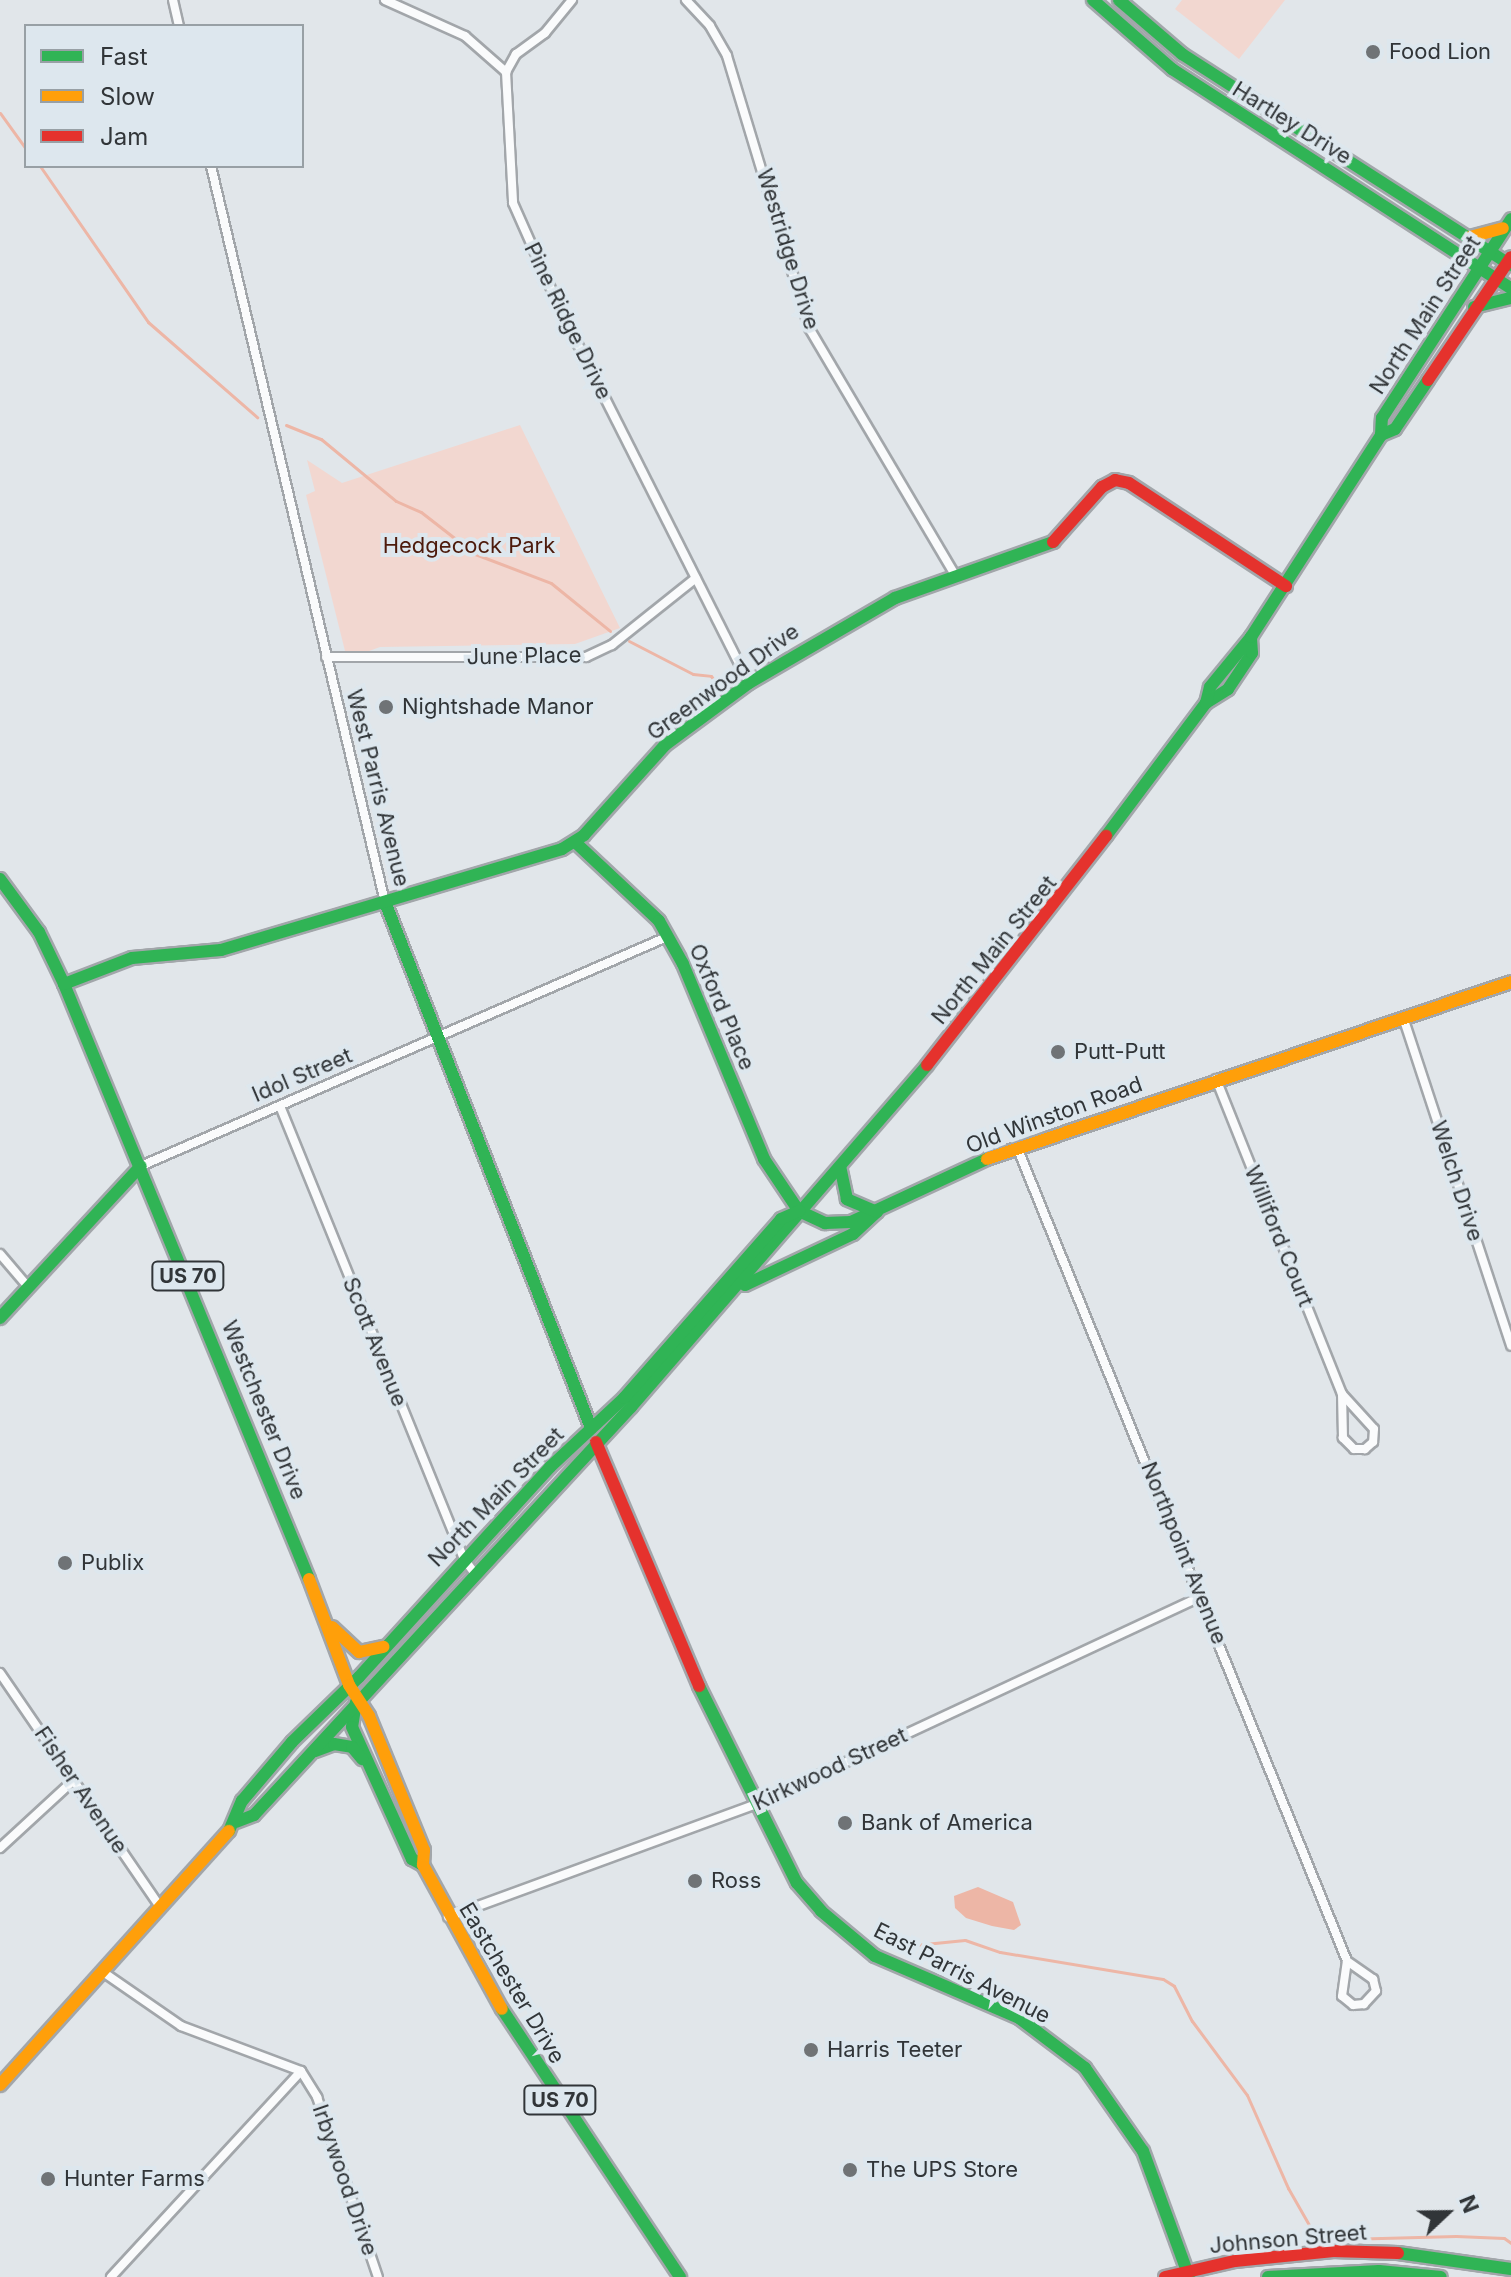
<!DOCTYPE html>
<style>
body{margin:0}
#map{position:relative;width:1511px;height:2277px;overflow:hidden;background:#e1e6ea;font-family:Inter,sans-serif}
div>[style]{position:absolute}
.green>*{inset:0;background:#f2d7d0}
.water>*{inset:0;background:#edb6a6}
.stream>*{height:3px;margin:-1.5px;padding:0 1.5px;transform-origin:1.5px;border-radius:1.5px;background:#edb6a6}
.roads{filter:drop-shadow(2px 0 #a2a6aa) drop-shadow(-2px 0 #a2a6aa) drop-shadow(0 2px #a2a6aa) drop-shadow(0 -2px #a2a6aa)}
.street>*{height:8px;margin:-4px;padding:0 4px;transform-origin:4px;border-radius:4px;background:#fafbfc}
.fast>*{height:12px;margin:-6px;padding:0 6px;transform-origin:6px;border-radius:6px;background:#30b455}
.slow>*{height:12px;margin:-6px;padding:0 6px;transform-origin:6px;border-radius:6px;background:#ff9f0a}
.jam>*{height:12px;margin:-6px;padding:0 6px;transform-origin:6px;border-radius:6px;background:#e5322d}
.dots>*{width:22px;height:22px;translate:-50% -50%;box-sizing:border-box;border:4px solid #dde7ee;border-radius:50%}
span{translate:-50% -50%;white-space:nowrap;text-align:center;line-height:1.15;-webkit-text-stroke:8px #dde7ee;paint-order:stroke}
.shield-label span{padding:2px 6px;background:#dde7ee;border:2px solid;border-radius:6px;-webkit-text-stroke-width:0}
.shield-label{font-size:20px;color:#313538;font-weight:700}
.poi-label{font-size:22px;color:#313538}
.left{translate:0 -50%;text-align:left}
.street-label{font-size:22px;color:#313538}
.park-label{font-size:22px;color:#4d1b0c}
.legend{position:absolute;left:24px;top:24px;width:280px;height:144px;box-sizing:border-box;background:#dde7ee;border:2px solid #98a0a5;margin:0;padding:10px 14px;list-style:none;font-size:24px;color:#313538}
.legend li{display:flex;align-items:center;gap:16px;height:40px}
.legend b{width:40px;border:2px solid #98a0a5}
.north{position:absolute;left:1407px;top:2173px;width:80px;height:80px;-webkit-text-stroke:6px #dde7ee;paint-order:stroke;rotate:68deg;font-size:22px;font-weight:700;line-height:32px;text-align:center;color:#313538}
.north::after{content:'';display:block;margin:auto;width:28px;height:36px;background:#313538;clip-path:polygon(50% 0,100% 100%,50% 72%,0 100%)}
</style>
<div id="map">
<div class="green">
<div style="clip-path:polygon(1182px 0,1285px 0,1239px 59px,1175px 9px)"></div>
<div style="clip-path:polygon(520px 425px,620px 628px,575px 644px,380px 647px,347px 659px,306px 495px,315px 491px,307px 460px,342px 483px)"></div>
</div>
<div class="water">
<div style="clip-path:polygon(978px 1887px,1013px 1902px,1021px 1925px,1014px 1930px,992px 1926px,966px 1918px,955px 1908px,954px 1896px)"></div>
</div>
<div class="stream">
<div style="left:0;top:113px;width:44px;rotate:54.2deg"></div>
<div style="left:40px;top:166px;width:190px;rotate:55.3deg"></div>
<div style="left:148px;top:322px;width:145px;rotate:41.1deg"></div>
<div style="left:286px;top:425px;width:38px;rotate:22deg"></div>
<div style="left:321px;top:439px;width:97px;rotate:39.6deg"></div>
<div style="left:396px;top:501px;width:27px;rotate:24deg"></div>
<div style="left:421px;top:512px;width:68px;rotate:37.9deg"></div>
<div style="left:475px;top:554px;width:81px;rotate:20.9deg"></div>
<div style="left:551px;top:583px;width:76px;rotate:39.1deg"></div>
<div style="left:629px;top:641px;width:72px;rotate:27.3deg"></div>
<div style="left:693px;top:674px;width:18px;rotate:6deg"></div>
<div style="left:711px;top:676px;width:17px;rotate:54deg"></div>
<div style="left:895px;top:1947px;width:70px;rotate:-5.7deg"></div>
<div style="left:965px;top:1940px;width:37px;rotate:19deg"></div>
<div style="left:1000px;top:1952px;width:165px;rotate:9.4deg"></div>
<div style="left:1163px;top:1979px;width:13px;rotate:32deg"></div>
<div style="left:1174px;top:1986px;width:39px;rotate:63deg"></div>
<div style="left:1192px;top:2021px;width:92px;rotate:53.4deg"></div>
<div style="left:1247px;top:2095px;width:102px;rotate:66.2deg"></div>
<div style="left:1288px;top:2188px;width:48px;rotate:60.3deg"></div>
<div style="left:1312px;top:2230px;width:33px;rotate:16deg"></div>
<div style="left:1344px;top:2239px;width:112px;rotate:-1.5deg"></div>
<div style="left:1456px;top:2236px;width:48px;rotate:2.4deg"></div>
<div style="left:1504px;top:2238px;width:9px;rotate:36deg"></div>
</div>
<div class="roads">
<div class="street">
<div style="left:173px;top:0;width:27px;rotate:77deg"></div>
<div style="left:385px;top:0;width:88px;rotate:24.2deg"></div>
<div style="left:465px;top:36px;width:55px;rotate:41.3deg"></div>
<div style="left:572px;top:0;width:43px;rotate:129.3deg"></div>
<div style="left:545px;top:33px;width:36px;rotate:144deg"></div>
<div style="left:516px;top:54px;width:21px;rotate:119deg"></div>
<div style="left:506px;top:72px;width:131px;rotate:86.9deg"></div>
<div style="left:513px;top:203px;width:114px;rotate:66.1deg"></div>
<div style="left:559px;top:307px;width:421px;rotate:63.2deg"></div>
<div style="left:686px;top:0;width:35px;rotate:47deg"></div>
<div style="left:710px;top:26px;width:34px;rotate:60deg"></div>
<div style="left:727px;top:56px;width:284px;rotate:73.2deg"></div>
<div style="left:809px;top:328px;width:287px;rotate:59.4deg"></div>
<div style="left:211px;top:166px;width:756px;rotate:76.7deg"></div>
<div style="left:326px;top:657px;width:260px"></div>
<div style="left:586px;top:657px;width:29px;rotate:-25deg"></div>
<div style="left:612px;top:645px;width:107px;rotate:-38.6deg"></div>
<div style="left:1403px;top:1017px;width:346px;rotate:71.8deg"></div>
<div style="left:1216px;top:1079px;width:339px;rotate:68.2deg"></div>
<div style="left:1342px;top:1394px;width:47px;rotate:47.6deg"></div>
<div style="left:1374px;top:1429px;width:13px;rotate:94deg"></div>
<div style="left:1373px;top:1442px;width:11px;rotate:139deg"></div>
<div style="left:1365px;top:1449px;width:11px;rotate:180deg"></div>
<div style="left:1354px;top:1449px;width:16px;rotate:-135deg"></div>
<div style="left:1343px;top:1438px;width:44px;rotate:-91.3deg"></div>
<div style="left:280px;top:1106px;width:489px;rotate:67.9deg"></div>
<div style="left:464px;top:1559px;width:20px;rotate:53deg"></div>
<div style="left:1017px;top:1147px;width:878px;rotate:67.93deg"></div>
<div style="left:1347px;top:1961px;width:32px;rotate:35deg"></div>
<div style="left:1373px;top:1979px;width:12px;rotate:76deg"></div>
<div style="left:1376px;top:1991px;width:18px;rotate:133deg"></div>
<div style="left:1364px;top:2004px;width:11px;rotate:175deg"></div>
<div style="left:1353px;top:2005px;width:14px;rotate:-141deg"></div>
<div style="left:1342px;top:1996px;width:35px;rotate:-82deg"></div>
<div style="left:141px;top:1166px;width:576px;rotate:-23.54deg"></div>
<div style="left:0;top:1254px;width:45px;rotate:49.5deg"></div>
<div style="left:0;top:1673px;width:285px;rotate:55.6deg"></div>
<div style="left:0;top:1848px;width:100px;rotate:-42.6deg"></div>
<div style="left:448px;top:1917px;width:326px;rotate:-20.1deg"></div>
<div style="left:754px;top:1805px;width:493px;rotate:-25deg"></div>
<div style="left:103px;top:1972px;width:95px;rotate:34.7deg"></div>
<div style="left:181px;top:2026px;width:128px;rotate:20.6deg"></div>
<div style="left:301px;top:2071px;width:31px;rotate:58deg"></div>
<div style="left:317px;top:2097px;width:190px;rotate:71.3deg"></div>
<div style="left:111px;top:2277px;width:280px;rotate:-47.3deg"></div>
</div>
<div class="fast">
<div style="left:1093px;top:0;width:105px;rotate:41.1deg"></div>
<div style="left:1172px;top:69px;width:404px;rotate:32.9deg"></div>
<div style="left:1119px;top:0;width:83px;rotate:40.6deg"></div>
<div style="left:1182px;top:54px;width:391px;rotate:32.7deg"></div>
<div style="left:1474px;top:307px;width:38px;rotate:-14deg"></div>
<div style="left:1381px;top:435px;width:17px;rotate:-87deg"></div>
<div style="left:1382px;top:418px;width:237px;rotate:-57deg"></div>
<div style="left:1206px;top:703px;width:26px;rotate:-32deg"></div>
<div style="left:1228px;top:689px;width:43px;rotate:-56.3deg"></div>
<div style="left:1252px;top:653px;width:16px;rotate:-94deg"></div>
<div style="left:1106px;top:836px;width:166px;rotate:-53.1deg"></div>
<div style="left:1206px;top:703px;width:16px;rotate:-76deg"></div>
<div style="left:1210px;top:687px;width:65px;rotate:-50.6deg"></div>
<div style="left:1251px;top:637px;width:240px;rotate:-57.2deg"></div>
<div style="left:1381px;top:435px;width:15px;rotate:-23deg"></div>
<div style="left:1395px;top:429px;width:59px;rotate:-56deg"></div>
<div style="left:575px;top:842px;width:115px;rotate:43.2deg"></div>
<div style="left:659px;top:921px;width:49px;rotate:60.8deg"></div>
<div style="left:683px;top:964px;width:211px;rotate:67.4deg"></div>
<div style="left:764px;top:1159px;width:63px;rotate:56.1deg"></div>
<div style="left:799px;top:1211px;width:29px;rotate:25deg"></div>
<div style="left:825px;top:1223px;width:26px;rotate:-2deg"></div>
<div style="left:851px;top:1222px;width:150px;rotate:-24.9deg"></div>
<div style="left:0;top:879px;width:66px;rotate:53.7deg"></div>
<div style="left:39px;top:932px;width:58px;rotate:64.3deg"></div>
<div style="left:64px;top:984px;width:643px;rotate:67.62deg"></div>
<div style="left:385px;top:902px;width:565px;rotate:68.61deg"></div>
<div style="left:64px;top:984px;width:73px;rotate:-20.9deg"></div>
<div style="left:132px;top:958px;width:89px;rotate:-5.1deg"></div>
<div style="left:221px;top:950px;width:356px;rotate:-16.5deg"></div>
<div style="left:562px;top:849px;width:26px;rotate:-32deg"></div>
<div style="left:584px;top:835px;width:121px;rotate:-48deg"></div>
<div style="left:665px;top:745px;width:104px;rotate:-36.4deg"></div>
<div style="left:749px;top:683px;width:169px;rotate:-30.2deg"></div>
<div style="left:895px;top:598px;width:168px;rotate:-19.5deg"></div>
<div style="left:745px;top:1285px;width:119px;rotate:-25.3deg"></div>
<div style="left:853px;top:1234px;width:33px;rotate:-43deg"></div>
<div style="left:877px;top:1212px;width:33px;rotate:-157deg"></div>
<div style="left:847px;top:1199px;width:33px;rotate:-102deg"></div>
<div style="left:0;top:1318px;width:207px;rotate:-47.2deg"></div>
<div style="left:699px;top:1686px;width:220px;rotate:63.6deg"></div>
<div style="left:797px;top:1883px;width:37px;rotate:49deg"></div>
<div style="left:821px;top:1911px;width:70px;rotate:39.8deg"></div>
<div style="left:875px;top:1956px;width:157px;rotate:23.3deg"></div>
<div style="left:1019px;top:2018px;width:83px;rotate:37.1deg"></div>
<div style="left:1085px;top:2068px;width:101px;rotate:55.1deg"></div>
<div style="left:1143px;top:2151px;width:134px;rotate:69.9deg"></div>
<div style="left:356px;top:1702px;width:25px;rotate:99deg"></div>
<div style="left:352px;top:1727px;width:145px;rotate:65.6deg"></div>
<div style="left:412px;top:1859px;width:13px;rotate:29deg"></div>
<div style="left:315px;top:1751px;width:20px;rotate:-20deg"></div>
<div style="left:334px;top:1744px;width:18px;rotate:9deg"></div>
<div style="left:352px;top:1747px;width:16px;rotate:50deg"></div>
<div style="left:236px;top:1822px;width:19px;rotate:-21deg"></div>
<div style="left:254px;top:1815px;width:556px;rotate:-47.26deg"></div>
<div style="left:631px;top:1407px;width:452px;rotate:-49.1deg"></div>
<div style="left:229px;top:1831px;width:33px;rotate:-67deg"></div>
<div style="left:242px;top:1801px;width:77px;rotate:-49.7deg"></div>
<div style="left:292px;top:1742px;width:93px;rotate:-44.1deg"></div>
<div style="left:359px;top:1677px;width:284px;rotate:-47.7deg"></div>
<div style="left:550px;top:1467px;width:101px;rotate:-43deg"></div>
<div style="left:624px;top:1398px;width:238px;rotate:-48.7deg"></div>
<div style="left:781px;top:1219px;width:20px;rotate:-24deg"></div>
<div style="left:502px;top:2009px;width:322px;rotate:56.4deg"></div>
<div style="left:1398px;top:2253px;width:114px;rotate:8.1deg"></div>
<div style="left:1268px;top:2277px;width:111px;rotate:-3.1deg"></div>
<div style="left:1379px;top:2271px;width:62px;rotate:5.5deg"></div>
</div>
<div class="slow">
<div style="left:1470px;top:237px;width:34px;rotate:-15deg"></div>
<div style="left:987px;top:1159px;width:553px;rotate:-18.66deg"></div>
<div style="left:309px;top:1579px;width:113px;rotate:69.3deg"></div>
<div style="left:349px;top:1685px;width:37px;rotate:57deg"></div>
<div style="left:369px;top:1716px;width:145px;rotate:67.7deg"></div>
<div style="left:424px;top:1850px;width:15px;rotate:94deg"></div>
<div style="left:423px;top:1865px;width:164px;rotate:61.3deg"></div>
<div style="left:332px;top:1627px;width:37px;rotate:43deg"></div>
<div style="left:359px;top:1652px;width:25px;rotate:-12deg"></div>
<div style="left:0;top:2085px;width:342px;rotate:-48deg"></div>
</div>
<div class="jam">
<div style="left:1428px;top:380px;width:148px;rotate:-56deg"></div>
<div style="left:1053px;top:542px;width:74px;rotate:-48.3deg"></div>
<div style="left:1102px;top:487px;width:15px;rotate:-28deg"></div>
<div style="left:1115px;top:480px;width:14px;rotate:12deg"></div>
<div style="left:1129px;top:483px;width:188px;rotate:33.3deg"></div>
<div style="left:927px;top:1065px;width:291px;rotate:-52deg"></div>
<div style="left:596px;top:1442px;width:265px;rotate:67.1deg"></div>
<div style="left:1165px;top:2277px;width:72px;rotate:-12.9deg"></div>
<div style="left:1235px;top:2261px;width:99px;rotate:-5.8deg"></div>
<div style="left:1333px;top:2251px;width:65px;rotate:1.8deg"></div>
</div>
</div>
<div class="dots">
<div style="left:1373px;top:52px;background:#6f7376"></div>
<div style="left:386px;top:707px;background:#6f7376"></div>
<div style="left:1058px;top:1052px;background:#6f7376"></div>
<div style="left:65px;top:1563px;background:#6f7376"></div>
<div style="left:845px;top:1823px;background:#6f7376"></div>
<div style="left:695px;top:1881px;background:#6f7376"></div>
<div style="left:811px;top:2050px;background:#6f7376"></div>
<div style="left:850px;top:2170px;background:#6f7376"></div>
<div style="left:48px;top:2179px;background:#6f7376"></div>
</div>
<div class="shield-label">
<span style="left:188px;top:1276px">US 70</span>
<span style="left:560px;top:2100px">US 70</span>
</div>
<div class="poi-label">
<span class="left" style="left:1389px;top:52px">Food Lion</span>
<span class="left" style="left:402px;top:707px">Nightshade Manor</span>
<span class="left" style="left:1074px;top:1052px">Putt-Putt</span>
<span class="left" style="left:81px;top:1563px">Publix</span>
<span class="left" style="left:861px;top:1823px">Bank of America</span>
<span class="left" style="left:711px;top:1881px">Ross</span>
<span class="left" style="left:827px;top:2050px">Harris Teeter</span>
<span class="left" style="left:866px;top:2170px">The UPS Store</span>
<span class="left" style="left:64px;top:2179px">Hunter Farms</span>
</div>
<div class="street-label">
<span style="left:1292px;top:123px;rotate:32deg">Hartley Drive</span>
<span style="left:788px;top:249px;rotate:73deg">Westridge Drive</span>
<span style="left:1425px;top:315px;rotate:-57deg">North Main Street</span>
<span style="left:568px;top:321px;rotate:64deg">Pine Ridge Drive</span>
<span style="left:524px;top:656px;rotate:-1deg">June Place</span>
<span style="left:723px;top:682px;rotate:-36deg">Greenwood Drive</span>
<span style="left:378px;top:788px;rotate:76deg">West Parris Avenue</span>
<span style="left:994px;top:950px;rotate:-51deg">North Main Street</span>
<span style="left:722px;top:1007px;rotate:67deg">Oxford Place</span>
<span style="left:302px;top:1075px;rotate:-23deg">Idol Street</span>
<span style="left:1054px;top:1115px;rotate:-20deg">Old Winston Road</span>
<span style="left:1457px;top:1181px;rotate:72deg">Welch Drive</span>
<span style="left:1279px;top:1236px;rotate:68deg">Williford Court</span>
<span style="left:375px;top:1342px;rotate:68deg">Scott Avenue</span>
<span style="left:264px;top:1410px;rotate:68deg">Westchester Drive</span>
<span style="left:496px;top:1497px;rotate:-46deg">North Main Street</span>
<span style="left:1184px;top:1553px;rotate:68deg">Northpoint Avenue</span>
<span style="left:830px;top:1769px;rotate:-25deg">Kirkwood Street</span>
<span style="left:81px;top:1790px;rotate:56deg">Fisher Avenue</span>
<span style="left:962px;top:1973px;rotate:27deg">East Parris Avenue</span>
<span style="left:512px;top:1983px;rotate:59deg">Eastchester Drive</span>
<span style="left:345px;top:2180px;rotate:71deg">Irbywood Drive</span>
<span style="left:1288px;top:2239px;rotate:-5deg">Johnson Street</span>
</div>
<div class="park-label">
<span style="left:469px;top:546px">Hedgecock Park</span>
</div>
<ul class="legend">
<li><b style="height:10px;background:#30b455"></b>Fast</li>
<li><b style="height:10px;background:#ff9f0a"></b>Slow</li>
<li><b style="height:10px;background:#e5322d"></b>Jam</li>
</ul>
<div class="north">N</div>
</div>
